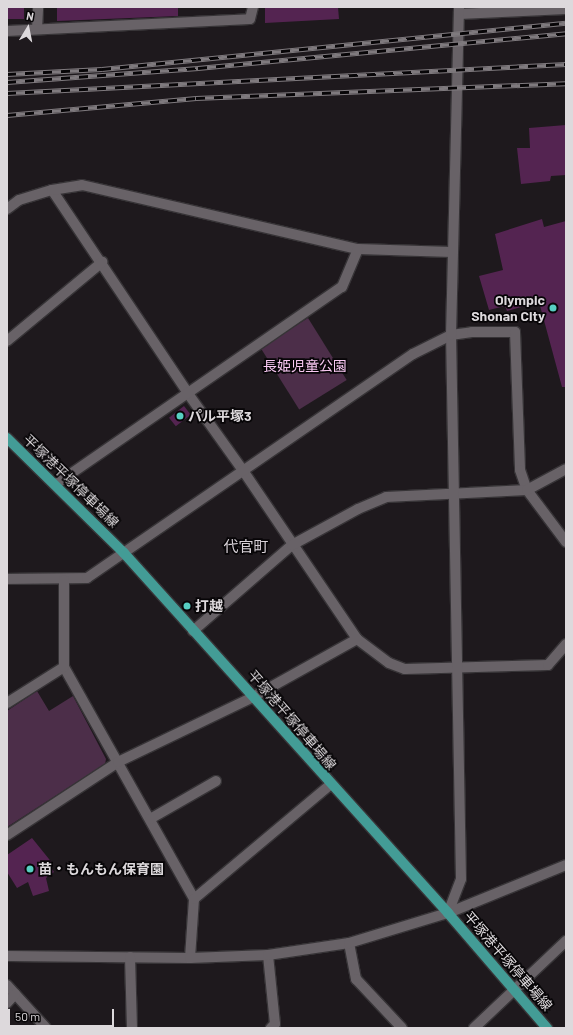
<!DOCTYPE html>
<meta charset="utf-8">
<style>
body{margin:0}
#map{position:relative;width:573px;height:1035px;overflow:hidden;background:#1e191d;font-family:Barlow,"Noto Sans JP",sans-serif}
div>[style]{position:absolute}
.green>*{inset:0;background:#4c2e49;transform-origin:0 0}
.building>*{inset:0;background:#542451;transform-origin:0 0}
.roads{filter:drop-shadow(1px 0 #373437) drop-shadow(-1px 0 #373437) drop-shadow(0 1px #373437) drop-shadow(0 -1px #373437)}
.minor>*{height:10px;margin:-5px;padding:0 5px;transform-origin:5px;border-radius:5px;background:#686267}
.major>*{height:10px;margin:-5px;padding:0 5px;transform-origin:5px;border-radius:5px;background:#439c96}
.rail>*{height:4.5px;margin-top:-2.25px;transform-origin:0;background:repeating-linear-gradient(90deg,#070507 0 9px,#7f7a7e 0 18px);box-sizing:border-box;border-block:1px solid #7f7a7e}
.dots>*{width:11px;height:11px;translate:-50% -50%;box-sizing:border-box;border:2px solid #070507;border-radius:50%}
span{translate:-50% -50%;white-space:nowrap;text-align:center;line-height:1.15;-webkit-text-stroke:3.5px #070507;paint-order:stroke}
.poi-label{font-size:14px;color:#ddd9dc;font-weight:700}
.right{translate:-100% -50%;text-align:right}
.left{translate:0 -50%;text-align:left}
.park-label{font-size:14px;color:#f8c8f2}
.street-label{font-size:14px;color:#ddd9dc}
.neighbourhood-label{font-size:15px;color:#d9d2d8}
.frame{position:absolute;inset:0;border:8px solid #ddd9dc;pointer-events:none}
.north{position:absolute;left:8px;top:8px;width:40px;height:40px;-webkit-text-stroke:3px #070507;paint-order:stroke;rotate:10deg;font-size:11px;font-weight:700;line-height:16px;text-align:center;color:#ddd9dc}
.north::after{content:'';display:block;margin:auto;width:14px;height:18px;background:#ddd9dc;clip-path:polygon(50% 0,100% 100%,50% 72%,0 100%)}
.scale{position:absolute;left:8px;top:1009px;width:106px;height:18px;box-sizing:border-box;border:2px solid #ddd9dc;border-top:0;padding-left:5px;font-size:12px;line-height:14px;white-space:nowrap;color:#ddd9dc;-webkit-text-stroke:3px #070507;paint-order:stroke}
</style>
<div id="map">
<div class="green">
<div style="left:308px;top:318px;width:73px;height:56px;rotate:58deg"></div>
<div style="clip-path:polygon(37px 691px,49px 711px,73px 696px,106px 759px,105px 764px,7px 827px,7px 711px)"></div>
</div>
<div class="building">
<div style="left:7px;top:7px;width:17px;height:12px"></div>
<div style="clip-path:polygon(57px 7px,178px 7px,178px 16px,57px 21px)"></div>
<div style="clip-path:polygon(265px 7px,338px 7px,339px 19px,265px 23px)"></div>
<div style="clip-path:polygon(566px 125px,566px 175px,551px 176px,550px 181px,521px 184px,517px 148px,530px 148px,529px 128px)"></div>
<div style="clip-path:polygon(542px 219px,544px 227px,566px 221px,566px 387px,562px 387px,539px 302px,507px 311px,505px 306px,489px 310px,479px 276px,503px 270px,495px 234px)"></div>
<div style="left:184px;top:406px;width:11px;height:19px;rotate:52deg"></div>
<div style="clip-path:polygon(32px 838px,53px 864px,50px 866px,54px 872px,46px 878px,49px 891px,33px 896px,28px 882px,17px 888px,7px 872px,7px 855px)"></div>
</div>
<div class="roads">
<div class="minor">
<div style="left:459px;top:14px;width:107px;rotate:-2.7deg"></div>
<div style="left:37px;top:29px;width:22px;rotate:-87deg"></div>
<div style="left:7px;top:31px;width:243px;rotate:-2.8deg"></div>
<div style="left:250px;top:19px;width:12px;rotate:-76deg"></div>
<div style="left:52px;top:190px;width:247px;rotate:56.2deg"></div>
<div style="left:189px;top:395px;width:91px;rotate:54.4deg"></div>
<div style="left:242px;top:469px;width:205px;rotate:55.9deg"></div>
<div style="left:357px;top:639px;width:40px;rotate:37deg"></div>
<div style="left:389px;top:663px;width:17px;rotate:21deg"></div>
<div style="left:405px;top:669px;width:143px;rotate:-1.6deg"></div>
<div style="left:548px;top:665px;width:28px;rotate:-49deg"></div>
<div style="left:7px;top:209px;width:15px;rotate:-37deg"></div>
<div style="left:19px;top:200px;width:34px;rotate:-17deg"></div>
<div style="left:52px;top:190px;width:30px;rotate:-9deg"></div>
<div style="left:82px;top:185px;width:283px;rotate:13.1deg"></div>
<div style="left:358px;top:249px;width:94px;rotate:1.8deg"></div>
<div style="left:7px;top:341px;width:124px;rotate:-39.7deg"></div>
<div style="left:56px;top:484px;width:347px;rotate:-34.6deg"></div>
<div style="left:342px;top:287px;width:41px;rotate:-67.2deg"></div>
<div style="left:7px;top:579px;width:80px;rotate:-0.7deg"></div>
<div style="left:87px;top:578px;width:396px;rotate:-34.5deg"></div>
<div style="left:413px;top:354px;width:42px;rotate:-26.6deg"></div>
<div style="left:451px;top:335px;width:21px;rotate:-8deg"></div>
<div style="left:472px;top:332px;width:43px"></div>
<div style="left:515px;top:332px;width:138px;rotate:87.9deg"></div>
<div style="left:520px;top:470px;width:21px;rotate:71deg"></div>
<div style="left:527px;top:490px;width:65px;rotate:53.1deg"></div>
<div style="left:193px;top:631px;width:131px;rotate:-41deg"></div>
<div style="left:292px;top:545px;width:75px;rotate:-28.6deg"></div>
<div style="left:358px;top:509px;width:30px;rotate:-23deg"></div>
<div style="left:386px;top:497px;width:141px;rotate:-2.8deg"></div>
<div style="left:527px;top:490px;width:44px;rotate:-28.3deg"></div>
<div style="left:64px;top:667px;width:266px;rotate:60.7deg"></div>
<div style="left:194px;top:899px;width:59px;rotate:93.9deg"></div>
<div style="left:7px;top:703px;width:67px;rotate:-32.3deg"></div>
<div style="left:64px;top:667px;width:87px;rotate:-90deg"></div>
<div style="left:150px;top:819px;width:76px;rotate:-29.9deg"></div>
<div style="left:7px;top:835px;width:133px;rotate:-33.3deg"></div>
<div style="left:118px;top:762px;width:150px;rotate:-25.7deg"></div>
<div style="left:253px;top:697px;width:119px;rotate:-29.1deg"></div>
<div style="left:194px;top:899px;width:177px;rotate:-40deg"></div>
<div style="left:448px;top:913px;width:36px;rotate:-69deg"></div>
<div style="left:461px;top:879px;width:544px;rotate:-91.05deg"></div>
<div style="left:451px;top:335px;width:328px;rotate:-88.6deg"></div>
<div style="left:349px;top:943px;width:37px;rotate:79deg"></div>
<div style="left:356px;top:979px;width:67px;rotate:46.8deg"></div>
<div style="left:268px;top:955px;width:69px;rotate:84.2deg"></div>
<div style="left:275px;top:1024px;width:6px;rotate:135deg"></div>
<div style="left:7px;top:956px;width:183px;rotate:0.6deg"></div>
<div style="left:190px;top:958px;width:78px;rotate:-2.2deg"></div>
<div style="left:268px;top:955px;width:82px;rotate:-8.4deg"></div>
<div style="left:349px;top:943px;width:103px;rotate:-16.9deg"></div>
<div style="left:448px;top:913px;width:127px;rotate:-22.1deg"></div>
<div style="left:130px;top:957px;width:71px;rotate:88.4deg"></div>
<div style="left:7px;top:985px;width:58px;rotate:47.8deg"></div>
<div style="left:7px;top:1003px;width:12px;rotate:-48deg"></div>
<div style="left:474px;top:1028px;width:127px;rotate:-43.4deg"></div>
</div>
<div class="major">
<div style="left:7px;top:438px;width:164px;rotate:44.5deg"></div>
<div style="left:124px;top:553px;width:484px;rotate:48deg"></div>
<div style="left:448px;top:913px;width:152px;rotate:49.3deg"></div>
</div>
</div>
<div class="rail">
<div style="left:7px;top:74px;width:95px;rotate:-3deg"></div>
<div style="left:102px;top:69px;width:466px;rotate:-5.7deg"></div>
<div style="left:7px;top:82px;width:192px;rotate:-4.2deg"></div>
<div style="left:198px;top:68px;width:370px;rotate:-5.4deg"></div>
<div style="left:7px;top:93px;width:560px;rotate:-2.97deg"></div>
<div style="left:7px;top:115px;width:190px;rotate:-5.1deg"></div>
<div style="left:196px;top:98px;width:370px;rotate:-2.3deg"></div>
</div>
<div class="dots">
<div style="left:553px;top:308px;background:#57cec2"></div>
<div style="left:180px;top:416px;background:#57cec2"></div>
<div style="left:187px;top:606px;background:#57cec2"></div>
<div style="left:30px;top:869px;background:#57cec2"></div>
</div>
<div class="poi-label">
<span class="right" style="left:545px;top:308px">Olympic<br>Shonan City</span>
<span class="left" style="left:188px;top:416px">パル平塚3</span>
<span class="left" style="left:195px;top:606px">打越</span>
<span class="left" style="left:38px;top:869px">苗・もんもん保育園</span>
</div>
<div class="park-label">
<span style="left:305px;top:366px">長姫児童公園</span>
</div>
<div class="street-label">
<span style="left:71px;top:481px;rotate:44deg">平塚港平塚停車場線</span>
<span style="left:292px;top:720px;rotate:49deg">平塚港平塚停車場線</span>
<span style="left:508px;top:961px;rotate:49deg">平塚港平塚停車場線</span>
</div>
<div class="neighbourhood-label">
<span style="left:246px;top:547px">代官町</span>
</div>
<div class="frame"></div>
<div class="north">N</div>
<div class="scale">50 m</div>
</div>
